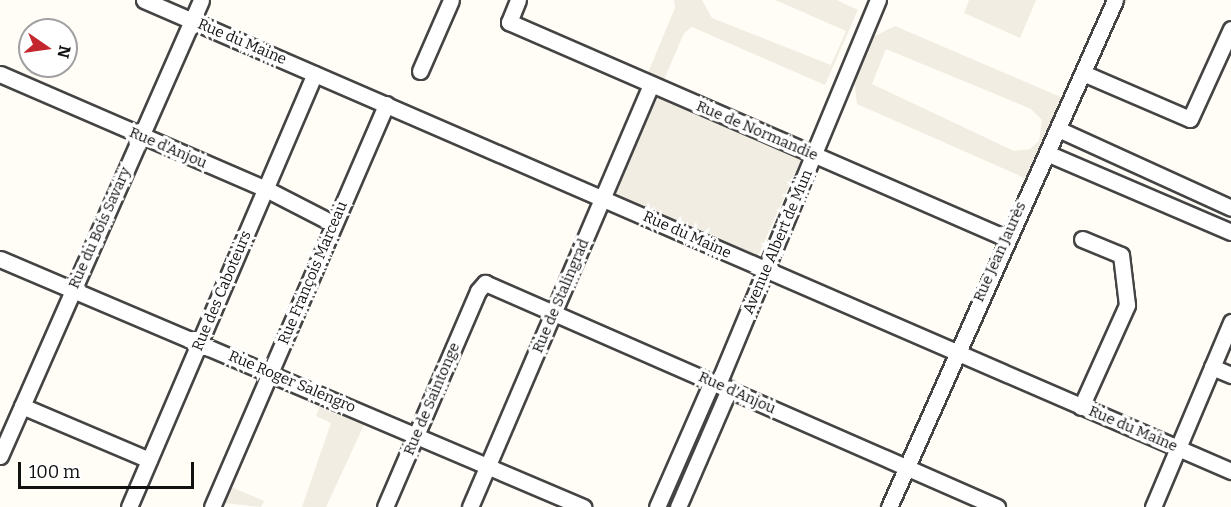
<!DOCTYPE html>
<meta charset="utf-8">
<style>
body{margin:0}
#map{position:relative;width:1231px;height:507px;overflow:hidden;background:#fffdf5;font-family:Bitter,serif}
div>[style]{position:absolute}
.plaza>*{inset:0;background:#f1ede2;transform-origin:0 0}
.roads{filter:drop-shadow(2px 0 #444) drop-shadow(-2px 0 #444) drop-shadow(0 2px #444) drop-shadow(0 -2px #444)}
.minor>*{height:15px;margin:-7.5px;padding:0 7.5px;transform-origin:7.5px;border-radius:7.5px;background:#fff}
span{translate:-50% -50%;white-space:nowrap;text-align:center;line-height:1.15;-webkit-text-stroke:6px #fff;paint-order:stroke}
.street-label{font-size:15px;color:#111}
.north{position:absolute;left:18px;top:18px;width:60px;height:60px;box-sizing:border-box;background:#fff;border:2px solid #a0a0a0;border-radius:50%;rotate:103deg;font-size:16px;font-weight:700;line-height:24px;text-align:center;color:#111}
.north::after{content:'';display:block;margin:auto;width:21px;height:27px;background:#c4262e;clip-path:polygon(50% 0,100% 100%,50% 72%,0 100%)}
.scale{position:absolute;left:18px;top:462px;width:176px;height:27px;box-sizing:border-box;border:3px solid #111;border-top:0;padding-left:8px;font-size:18px;line-height:21px;white-space:nowrap;color:#111;-webkit-text-stroke:4px #fff;paint-order:stroke}
</style>
<div id="map">
<div class="plaza">
<div style="clip-path:polygon(674px 0,702px 0,712px 18px,831px 65px,846px 31px,775px 0,837px 0,858px 10px,825px 85px,692px 27px,684px 33px,663px 82px,647px 75px,675px 8px)"></div>
<div style="clip-path:polygon(969px 0,1036px 0,1020px 38px,964px 13px)"></div>
<div style="clip-path:polygon(evenodd,895px 26px,1063px 98px,1027px 179px,857px 104px,854px 79px,871px 38px,895px 26px,886px 49px,1031px 109px,1042px 120px,1039px 141px,1030px 149px,1014px 151px,872px 84px,886px 49px)"></div>
<div style="left:661px;top:83px;width:159px;height:136px;rotate:24deg"></div>
<div style="clip-path:polygon(320px 406px,364px 425px,326px 507px,302px 507px,331px 423px,316px 416px)"></div>
<div style="clip-path:polygon(231px 487px,264px 501px,261px 507px,224px 503px)"></div>
</div>
<div class="roads">
<div class="minor">
<div style="left:144px;top:0;width:1185px;rotate:23.43deg"></div>
<div style="left:518px;top:0;width:24px;rotate:112deg"></div>
<div style="left:509px;top:22px;width:542px;rotate:23.49deg"></div>
<div style="left:420px;top:71px;width:77px;rotate:-66.4deg"></div>
<div style="left:1083px;top:73px;width:116px;rotate:23.3deg"></div>
<div style="left:1190px;top:119px;width:99px;rotate:-65.5deg"></div>
<div style="left:0;top:74px;width:290px;rotate:23.4deg"></div>
<div style="left:266px;top:189px;width:76px;rotate:27.2deg"></div>
<div style="left:1058px;top:129px;width:190px;rotate:24.5deg"></div>
<div style="left:1049px;top:154px;width:198px;rotate:23.2deg"></div>
<div style="left:0;top:259px;width:634px;rotate:23.04deg"></div>
<div style="left:1212px;top:367px;width:21px;rotate:23deg"></div>
<div style="left:718px;top:384px;width:416px;rotate:-67.4deg"></div>
<div style="left:22px;top:406px;width:138px;rotate:23deg"></div>
<div style="left:1081px;top:407px;width:112px;rotate:-65.7deg"></div>
<div style="left:1127px;top:305px;width:50px;rotate:-96.8deg"></div>
<div style="left:1121px;top:255px;width:42px;rotate:-157.7deg"></div>
<div style="left:0;top:456px;width:498px;rotate:-66.2deg"></div>
<div style="left:129px;top:507px;width:471px;rotate:-66.8deg"></div>
<div style="left:212px;top:507px;width:439px;rotate:-66.6deg"></div>
<div style="left:385px;top:507px;width:235px;rotate:-66.7deg"></div>
<div style="left:478px;top:291px;width:11px;rotate:-49deg"></div>
<div style="left:485px;top:283px;width:559px;rotate:23.63deg"></div>
<div style="left:470px;top:507px;width:459px;rotate:-66.8deg"></div>
<div style="left:657px;top:507px;width:137px;rotate:-66.3deg"></div>
<div style="left:678px;top:507px;width:129px;rotate:-66.6deg"></div>
<div style="left:889px;top:507px;width:555px;rotate:-65.97deg"></div>
<div style="left:1153px;top:507px;width:201px;rotate:-67.1deg"></div>
</div>
</div>
<div class="street-label">
<span style="left:242px;top:42px;rotate:23deg">Rue du Maine</span>
<span style="left:757px;top:131px;rotate:23deg">Rue de Normandie</span>
<span style="left:168px;top:148px;rotate:23deg">Rue d'Anjou</span>
<span style="left:100px;top:228px;rotate:-66deg">Rue du Bois Savary</span>
<span style="left:687px;top:235px;rotate:24deg">Rue du Maine</span>
<span style="left:778px;top:242px;rotate:-67deg">Avenue Albert de Mun</span>
<span style="left:1000px;top:252px;rotate:-66deg">Rue Jean Jaurès</span>
<span style="left:313px;top:273px;rotate:-67deg">Rue François Marceau</span>
<span style="left:222px;top:291px;rotate:-67deg">Rue des Caboteurs</span>
<span style="left:561px;top:296px;rotate:-67deg">Rue de Stalingrad</span>
<span style="left:292px;top:382px;rotate:23deg">Rue Roger Salengro</span>
<span style="left:737px;top:393px;rotate:24deg">Rue d'Anjou</span>
<span style="left:432px;top:399px;rotate:-67deg">Rue de Saintonge</span>
<span style="left:1133px;top:429px;rotate:23deg">Rue du Maine</span>
</div>
<div class="north">N</div>
<div class="scale">100 m</div>
</div>
